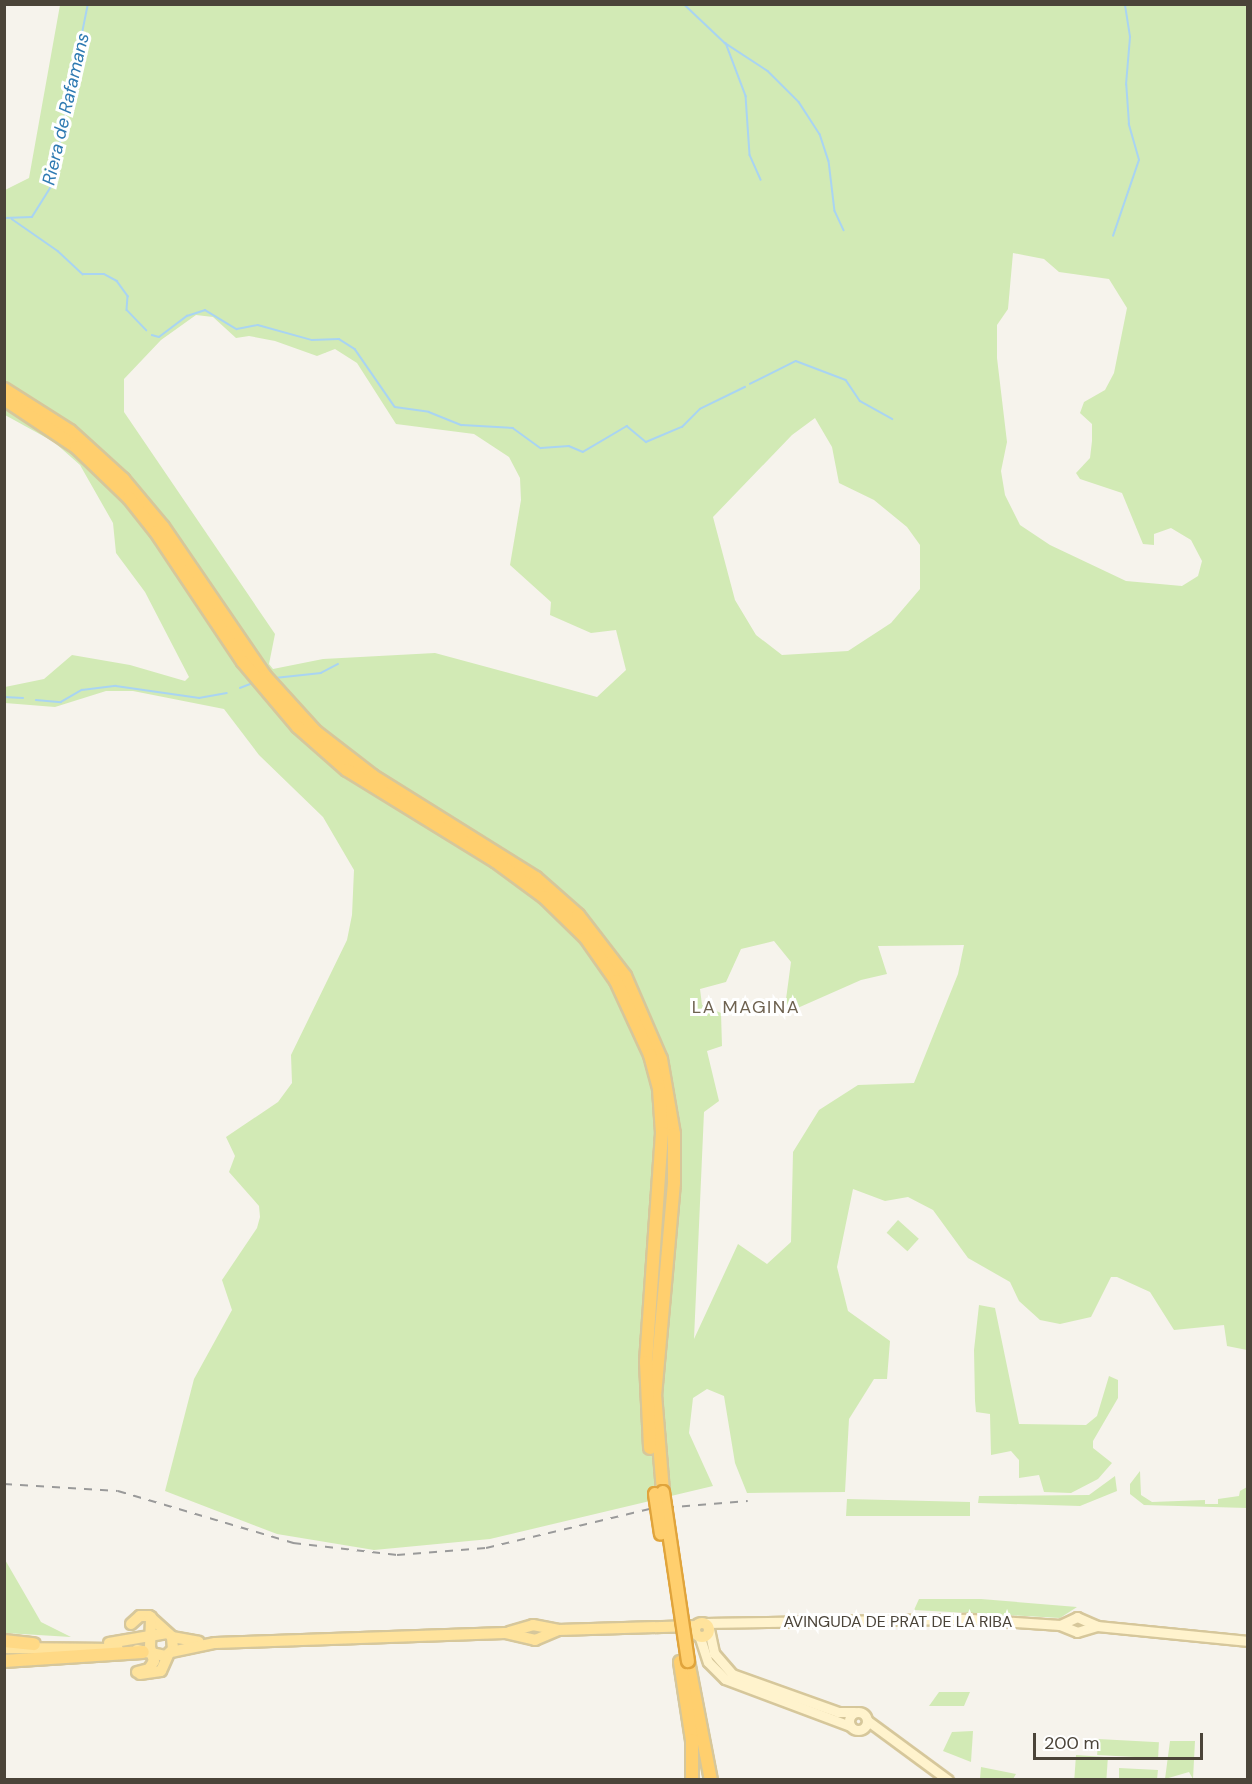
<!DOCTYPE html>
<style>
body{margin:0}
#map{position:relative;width:1252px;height:1784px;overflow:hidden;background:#f6f3ec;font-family:"DM Sans",sans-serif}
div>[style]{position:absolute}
.green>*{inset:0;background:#d2eab5;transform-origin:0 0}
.stream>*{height:1.5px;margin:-0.75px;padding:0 0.75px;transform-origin:0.75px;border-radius:0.75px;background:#a9d4f2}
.roads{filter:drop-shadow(2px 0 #d6c79b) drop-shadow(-2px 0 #d6c79b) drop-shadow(0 2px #d6c79b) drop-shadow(0 -2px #d6c79b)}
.secondary>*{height:9px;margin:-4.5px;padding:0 4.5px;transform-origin:4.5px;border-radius:4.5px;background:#fff3cd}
.secondary>.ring{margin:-4.5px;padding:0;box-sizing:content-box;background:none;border:9px solid #fff3cd;border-radius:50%}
.primary>*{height:10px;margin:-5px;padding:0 5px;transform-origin:5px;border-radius:5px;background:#ffe39c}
.primary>.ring{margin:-5px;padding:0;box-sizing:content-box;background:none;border:10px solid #ffe39c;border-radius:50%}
.trunk>*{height:12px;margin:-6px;padding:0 6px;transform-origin:6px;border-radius:6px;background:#ffd985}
.motorway>*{height:12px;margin:-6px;padding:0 6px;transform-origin:6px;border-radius:6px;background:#ffcf6e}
.rail>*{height:1.5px;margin-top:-0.75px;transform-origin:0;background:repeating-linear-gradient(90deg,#9a9a9a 0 8px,transparent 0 16px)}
.bridges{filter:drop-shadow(2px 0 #e0a43c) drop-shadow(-2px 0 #e0a43c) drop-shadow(0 2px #e0a43c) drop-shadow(0 -2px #e0a43c)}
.motorway-bridge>*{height:12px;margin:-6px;padding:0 6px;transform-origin:6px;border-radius:6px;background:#ffcf6e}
span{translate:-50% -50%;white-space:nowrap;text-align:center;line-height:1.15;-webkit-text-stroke:6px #fff;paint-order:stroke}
.street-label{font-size:16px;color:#4b4439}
.water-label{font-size:18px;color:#2e7ab2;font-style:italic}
.neighbourhood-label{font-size:18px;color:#6e6250;letter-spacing:1.5px}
.frame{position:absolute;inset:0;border:6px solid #4b4439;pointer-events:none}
.scale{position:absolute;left:1033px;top:1733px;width:170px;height:27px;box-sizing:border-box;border:3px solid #4b4439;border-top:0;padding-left:8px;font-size:18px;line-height:21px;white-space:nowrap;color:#4b4439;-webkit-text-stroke:4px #fff;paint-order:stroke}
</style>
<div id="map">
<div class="green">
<div style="clip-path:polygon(evenodd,60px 5px,1247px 5px,1247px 1350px,1227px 1346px,1224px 1325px,1174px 1330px,1150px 1292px,1117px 1277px,1111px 1277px,1091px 1317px,1060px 1324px,1040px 1320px,1019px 1301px,1010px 1282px,968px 1258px,933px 1210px,908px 1197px,885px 1201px,853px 1189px,837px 1267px,848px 1311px,890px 1341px,887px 1379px,874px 1379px,849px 1419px,845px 1492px,747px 1493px,735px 1463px,724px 1396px,707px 1389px,693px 1398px,689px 1433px,713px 1486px,490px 1539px,374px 1550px,277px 1534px,165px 1491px,194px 1379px,232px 1310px,222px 1280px,257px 1228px,260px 1217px,259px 1206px,229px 1172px,235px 1156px,226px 1137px,278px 1102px,292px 1083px,291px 1055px,347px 940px,352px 915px,354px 870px,323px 817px,259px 755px,224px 709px,133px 691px,106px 691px,55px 707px,5px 703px,5px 687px,44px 679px,72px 655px,130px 665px,185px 681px,189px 677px,145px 592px,116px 553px,113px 523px,80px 465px,54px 442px,5px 415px,5px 190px,29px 178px,60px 5px,1013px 253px,1044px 259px,1059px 272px,1109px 279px,1127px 308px,1114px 373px,1105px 390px,1084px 402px,1080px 413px,1092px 424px,1092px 441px,1090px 458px,1076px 473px,1080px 479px,1122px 493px,1143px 544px,1154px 545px,1154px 534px,1171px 528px,1191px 540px,1202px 561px,1198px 576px,1182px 586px,1126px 581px,1050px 545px,1020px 525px,1005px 495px,1001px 471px,1007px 442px,997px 358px,997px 325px,1008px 309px,1013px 253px,60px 5px,196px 315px,213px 317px,236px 338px,249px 336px,275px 341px,317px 356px,335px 349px,357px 363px,396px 424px,474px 434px,509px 457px,520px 478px,521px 500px,510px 565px,551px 602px,550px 615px,591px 633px,616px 630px,626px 670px,597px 697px,435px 653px,323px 659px,273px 669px,269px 664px,275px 634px,124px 412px,124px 379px,161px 340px,196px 315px,60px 5px,815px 418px,832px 447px,839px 483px,874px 500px,907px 527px,920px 545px,920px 589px,891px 623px,848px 651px,782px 655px,756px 635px,735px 600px,713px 517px,792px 435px,815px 418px,60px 5px,774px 941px,791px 962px,784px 1014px,861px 980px,887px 974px,878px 946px,964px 945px,958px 974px,914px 1083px,858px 1085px,819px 1110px,793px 1152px,791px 1242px,767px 1264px,738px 1244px,694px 1339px,704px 1112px,719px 1101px,707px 1051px,722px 1046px,721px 1013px,702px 1005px,700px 989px,726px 982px,741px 949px,774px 941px)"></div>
<div style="left:898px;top:1220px;width:28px;height:17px;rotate:42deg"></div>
<div style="clip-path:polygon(979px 1305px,995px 1308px,1019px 1424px,1086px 1425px,1097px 1416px,1109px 1376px,1118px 1380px,1118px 1398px,1093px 1441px,1093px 1448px,1112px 1463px,1098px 1479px,1071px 1493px,1044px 1492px,1039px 1475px,1019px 1478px,1019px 1460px,1011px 1451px,991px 1455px,990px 1414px,976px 1412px,975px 1401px,974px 1350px)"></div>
<div style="clip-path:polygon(1140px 1471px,1141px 1495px,1152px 1502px,1205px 1500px,1205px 1504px,1218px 1504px,1218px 1499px,1239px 1496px,1240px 1491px,1247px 1487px,1247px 1508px,1144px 1505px,1130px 1494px,1130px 1484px)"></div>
<div style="clip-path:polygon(1115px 1476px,1117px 1491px,1080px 1506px,978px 1503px,979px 1496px,1089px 1495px)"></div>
<div style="clip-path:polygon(847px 1499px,970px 1502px,970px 1516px,846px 1516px)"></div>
<div style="clip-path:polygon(4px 1558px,41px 1622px,71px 1637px,5px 1633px)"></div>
<div style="clip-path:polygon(919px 1599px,981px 1599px,1077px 1607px,1060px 1618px,914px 1610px)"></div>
<div style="clip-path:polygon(939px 1692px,970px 1692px,964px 1706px,929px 1706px)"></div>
<div style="clip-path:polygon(973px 1731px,971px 1762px,943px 1751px,952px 1732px)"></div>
<div style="left:1098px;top:1739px;width:61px;height:16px;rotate:3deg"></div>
<div style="clip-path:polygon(1170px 1741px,1195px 1741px,1193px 1779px,1189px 1772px,1165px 1779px)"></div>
<div style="left:1076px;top:1755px;width:32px;height:24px;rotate:4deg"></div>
<div style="clip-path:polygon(981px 1767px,1016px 1774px,1013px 1779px,980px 1779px)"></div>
<div style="clip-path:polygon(1119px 1768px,1158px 1770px,1157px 1779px,1119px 1779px)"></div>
</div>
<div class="stream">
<div style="left:684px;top:4px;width:57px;rotate:43.6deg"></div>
<div style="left:725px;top:43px;width:51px;rotate:33.1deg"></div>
<div style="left:768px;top:71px;width:44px;rotate:45deg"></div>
<div style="left:799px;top:102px;width:38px;rotate:57deg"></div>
<div style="left:820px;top:134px;width:28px;rotate:72deg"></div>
<div style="left:829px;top:161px;width:50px;rotate:83.2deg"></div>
<div style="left:835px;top:211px;width:21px;rotate:65deg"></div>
<div style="left:726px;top:43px;width:57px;rotate:69.3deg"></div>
<div style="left:746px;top:96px;width:59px;rotate:86.1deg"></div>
<div style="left:750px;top:155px;width:27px;rotate:66deg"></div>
<div style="left:4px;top:218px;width:28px;rotate:-2deg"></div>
<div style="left:32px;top:217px;width:36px;rotate:-58deg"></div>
<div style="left:51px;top:187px;width:187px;rotate:-78.6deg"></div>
<div style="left:12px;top:219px;width:56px;rotate:34.8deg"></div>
<div style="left:58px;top:251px;width:34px;rotate:43deg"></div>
<div style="left:83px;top:274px;width:21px"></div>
<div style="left:104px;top:274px;width:15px;rotate:28deg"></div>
<div style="left:117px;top:281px;width:19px;rotate:54deg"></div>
<div style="left:128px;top:296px;width:14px;rotate:94deg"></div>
<div style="left:127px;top:310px;width:28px;rotate:46deg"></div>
<div style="left:1113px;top:236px;width:80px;rotate:-71.1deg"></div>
<div style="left:1139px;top:160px;width:37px;rotate:-106deg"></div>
<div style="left:1129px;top:124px;width:39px;rotate:-94deg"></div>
<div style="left:1126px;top:85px;width:48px;rotate:-85.2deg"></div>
<div style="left:1130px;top:37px;width:33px;rotate:-99deg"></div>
<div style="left:152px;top:335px;width:7px;rotate:16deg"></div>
<div style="left:159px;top:337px;width:35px;rotate:-37deg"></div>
<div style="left:187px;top:316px;width:19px;rotate:-18deg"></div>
<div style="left:205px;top:310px;width:37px;rotate:31deg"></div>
<div style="left:237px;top:329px;width:21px;rotate:-11deg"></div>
<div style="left:258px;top:325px;width:56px;rotate:15.5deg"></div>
<div style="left:312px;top:340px;width:27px;rotate:-2deg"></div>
<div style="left:339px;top:339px;width:19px;rotate:32deg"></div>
<div style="left:355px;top:349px;width:70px;rotate:55.4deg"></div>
<div style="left:395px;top:407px;width:34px;rotate:8deg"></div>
<div style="left:429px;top:412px;width:35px;rotate:22deg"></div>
<div style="left:462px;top:425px;width:51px;rotate:3.4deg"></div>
<div style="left:513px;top:428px;width:34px;rotate:36deg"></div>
<div style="left:541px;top:448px;width:28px;rotate:-4deg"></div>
<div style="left:569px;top:446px;width:15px;rotate:23deg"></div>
<div style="left:583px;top:452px;width:51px;rotate:-30.6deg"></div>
<div style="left:627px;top:426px;width:25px;rotate:40deg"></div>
<div style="left:646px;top:442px;width:39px;rotate:-23deg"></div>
<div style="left:682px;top:427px;width:25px;rotate:-45deg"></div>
<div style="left:700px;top:409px;width:50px;rotate:-26.1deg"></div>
<div style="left:750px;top:384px;width:51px;rotate:-26.6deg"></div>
<div style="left:796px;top:361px;width:53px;rotate:20.8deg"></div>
<div style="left:846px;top:380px;width:25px;rotate:56deg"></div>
<div style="left:860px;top:401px;width:37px;rotate:29deg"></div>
<div style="left:275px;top:678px;width:46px;rotate:-6.2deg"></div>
<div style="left:321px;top:673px;width:19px;rotate:-28deg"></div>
<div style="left:240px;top:688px;width:14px;rotate:-21deg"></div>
<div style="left:4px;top:697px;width:19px;rotate:3deg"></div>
<div style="left:36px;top:700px;width:25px;rotate:5deg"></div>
<div style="left:61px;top:702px;width:24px;rotate:-30deg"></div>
<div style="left:82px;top:690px;width:34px;rotate:-7deg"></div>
<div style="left:116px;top:686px;width:84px;rotate:8.2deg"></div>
<div style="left:199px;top:698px;width:28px;rotate:-10deg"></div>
</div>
<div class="roads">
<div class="secondary">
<div style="left:704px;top:1623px;width:267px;rotate:-0.9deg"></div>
<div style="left:971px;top:1619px;width:89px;rotate:3.9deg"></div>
<div style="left:1060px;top:1625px;width:18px;rotate:22deg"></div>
<div style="left:1077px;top:1632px;width:21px;rotate:-17deg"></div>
<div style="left:1060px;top:1625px;width:19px;rotate:-25deg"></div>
<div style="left:1077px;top:1617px;width:22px;rotate:24deg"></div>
<div style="left:1097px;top:1626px;width:152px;rotate:5.7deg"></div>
<div style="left:709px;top:1629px;width:25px;rotate:78deg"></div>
<div style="left:714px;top:1653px;width:28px;rotate:49deg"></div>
<div style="left:732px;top:1674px;width:113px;rotate:19.7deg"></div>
<div style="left:838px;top:1712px;width:16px"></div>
<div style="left:700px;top:1638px;width:25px;rotate:72deg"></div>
<div style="left:708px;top:1662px;width:24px;rotate:45deg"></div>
<div style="left:725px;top:1679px;width:134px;rotate:20.6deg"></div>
<div class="ring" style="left:849px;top:1712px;width:9px;height:9px"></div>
<div style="left:868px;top:1721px;width:99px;rotate:36.4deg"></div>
</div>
<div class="primary">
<div class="ring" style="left:695px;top:1623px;width:4px;height:4px"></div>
<div style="left:131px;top:1624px;width:12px;rotate:-42deg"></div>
<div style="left:140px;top:1616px;width:9px"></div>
<div style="left:149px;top:1616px;width:31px;rotate:42deg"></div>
<div style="left:172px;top:1637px;width:27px;rotate:10deg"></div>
<div style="left:509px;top:1632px;width:25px;rotate:-16deg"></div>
<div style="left:533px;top:1625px;width:25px;rotate:11deg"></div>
<div style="left:558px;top:1630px;width:138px;rotate:-1.7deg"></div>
<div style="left:109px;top:1643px;width:59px;rotate:-9.8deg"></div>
<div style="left:4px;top:1648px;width:114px;rotate:0.5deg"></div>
<div style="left:137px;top:1650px;width:30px;rotate:12deg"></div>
<div style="left:166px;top:1656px;width:10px;rotate:-45deg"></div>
<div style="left:173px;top:1649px;width:12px;rotate:-95deg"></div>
<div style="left:171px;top:1652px;width:45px;rotate:-11.6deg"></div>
<div style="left:215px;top:1643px;width:290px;rotate:-2deg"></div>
<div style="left:505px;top:1633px;width:31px;rotate:13deg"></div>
<div style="left:535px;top:1640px;width:25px;rotate:-23deg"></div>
<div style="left:137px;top:1672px;width:12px;rotate:-14deg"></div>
<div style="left:149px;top:1669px;width:9px;rotate:-58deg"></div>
<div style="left:154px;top:1661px;width:15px;rotate:-106deg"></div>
<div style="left:150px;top:1647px;width:30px;rotate:-88deg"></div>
<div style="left:140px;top:1674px;width:21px;rotate:-8deg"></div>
<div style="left:161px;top:1671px;width:17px;rotate:-66deg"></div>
</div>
<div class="trunk">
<div style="left:4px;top:1641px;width:30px;rotate:6deg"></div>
<div style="left:4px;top:1661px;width:139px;rotate:-3.7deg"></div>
</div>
<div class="motorway">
<div style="left:4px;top:389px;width:78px;rotate:32.5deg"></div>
<div style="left:70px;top:431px;width:72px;rotate:42.2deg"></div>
<div style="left:123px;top:479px;width:62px;rotate:50.2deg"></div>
<div style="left:163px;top:527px;width:181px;rotate:55.6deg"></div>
<div style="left:265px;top:676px;width:76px;rotate:47.7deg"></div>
<div style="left:316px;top:732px;width:72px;rotate:37.7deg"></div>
<div style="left:373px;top:776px;width:192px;rotate:32deg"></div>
<div style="left:536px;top:878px;width:56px;rotate:41.4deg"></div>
<div style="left:578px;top:915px;width:77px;rotate:52.4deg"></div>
<div style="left:625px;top:976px;width:90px;rotate:66.6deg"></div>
<div style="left:661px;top:1059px;width:76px;rotate:80.2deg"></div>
<div style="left:674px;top:1134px;width:49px;rotate:90deg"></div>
<div style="left:674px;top:1183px;width:212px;rotate:95.1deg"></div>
<div style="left:655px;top:1394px;width:98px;rotate:85.3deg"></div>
<div style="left:4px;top:399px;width:87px;rotate:33.7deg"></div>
<div style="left:76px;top:447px;width:74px;rotate:43.9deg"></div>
<div style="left:129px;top:498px;width:43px;rotate:51.5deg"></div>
<div style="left:156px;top:532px;width:156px;rotate:56.2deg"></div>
<div style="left:243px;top:662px;width:85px;rotate:49.8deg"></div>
<div style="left:298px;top:727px;width:65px;rotate:41.3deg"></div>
<div style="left:347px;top:770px;width:174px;rotate:31.6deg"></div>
<div style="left:495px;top:861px;width:61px;rotate:36.3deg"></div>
<div style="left:544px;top:897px;width:59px;rotate:44.3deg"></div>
<div style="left:586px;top:938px;width:52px;rotate:55.1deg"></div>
<div style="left:616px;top:981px;width:81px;rotate:65.3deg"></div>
<div style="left:650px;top:1055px;width:35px;rotate:75deg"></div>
<div style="left:659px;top:1089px;width:44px;rotate:86.1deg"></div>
<div style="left:662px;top:1133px;width:230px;rotate:94deg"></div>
<div style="left:646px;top:1362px;width:86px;rotate:87.3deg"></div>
<div style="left:688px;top:1661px;width:121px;rotate:79.1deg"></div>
<div style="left:680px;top:1662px;width:79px;rotate:81.3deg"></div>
<div style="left:692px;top:1740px;width:40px;rotate:90deg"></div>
</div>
</div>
<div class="rail">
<div style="left:4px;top:1484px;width:114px;rotate:3.5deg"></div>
<div style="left:118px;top:1491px;width:183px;rotate:16.5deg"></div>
<div style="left:293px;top:1543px;width:105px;rotate:6.6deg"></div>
<div style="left:397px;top:1555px;width:89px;rotate:-4.5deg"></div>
<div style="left:486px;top:1548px;width:169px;rotate:-13.4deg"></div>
<div style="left:650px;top:1509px;width:98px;rotate:-4.7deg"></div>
</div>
<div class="bridges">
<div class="motorway-bridge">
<div style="left:663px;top:1492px;width:171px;rotate:81.6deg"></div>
<div style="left:655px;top:1494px;width:40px;rotate:81.5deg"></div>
</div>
</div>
<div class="street-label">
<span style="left:898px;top:1622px">AVINGUDA DE PRAT DE LA RIBA</span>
</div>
<div class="water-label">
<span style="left:66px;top:109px;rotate:-77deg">Riera de Rafamans</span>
</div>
<div class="neighbourhood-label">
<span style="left:746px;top:1007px">LA MAGINA</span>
</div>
<div class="frame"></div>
<div class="scale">200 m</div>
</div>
